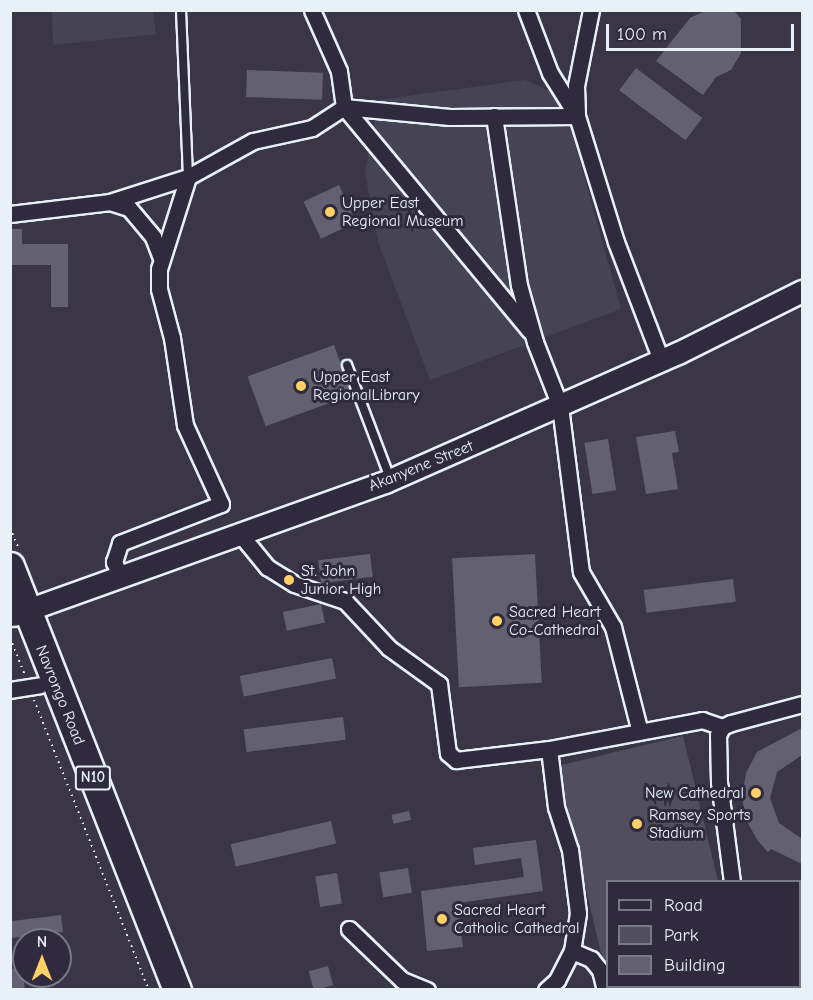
<!DOCTYPE html>
<style>
body{margin:0}
#map{position:relative;width:813px;height:1000px;overflow:hidden;background:#3a3648;font-family:"Comic Neue",sans-serif}
div>[style]{position:absolute}
.built>*{inset:0;background:#464354}
.green>*{inset:0;background:#504e5f}
.building>*{inset:0;background:#636171;transform-origin:0 0}
.path>*{height:2px;margin-top:-1px;transform-origin:0;background:repeating-linear-gradient(90deg,#e8f1f8 0 1.5px,transparent 0 6px)}
.roads{filter:drop-shadow(2px 0 #e8f1f8) drop-shadow(-2px 0 #e8f1f8) drop-shadow(0 2px #e8f1f8) drop-shadow(0 -2px #e8f1f8)}
.lane>*{height:8px;margin:-4px;padding:0 4px;transform-origin:4px;border-radius:4px;background:#2f2a3d}
.street>*{height:15px;margin:-7.5px;padding:0 7.5px;transform-origin:7.5px;border-radius:7.5px;background:#2f2a3d}
.secondary>*{height:21px;margin:-10.5px;padding:0 10.5px;transform-origin:10.5px;border-radius:10.5px;background:#2f2a3d}
.highway>*{height:27px;margin:-13.5px;padding:0 13.5px;transform-origin:13.5px;border-radius:13.5px;background:#2f2a3d}
.dots>*{width:16px;height:16px;translate:-50% -50%;box-sizing:border-box;border:3px solid #2f2a3d;border-radius:50%}
span{translate:-50% -50%;white-space:nowrap;text-align:center;line-height:1.15;-webkit-text-stroke:6px #2f2a3d;paint-order:stroke}
.shield-label span{padding:2px 4px;background:#2f2a3d;border:2px solid;border-radius:4px;-webkit-text-stroke-width:0}
.shield-label{font-size:15px;color:#e8f1f8;font-weight:700}
.poi-label{font-size:16px;color:#e8f1f8}
.left{translate:0 -50%;text-align:left}
.right{translate:-100% -50%;text-align:right}
.street-label{font-size:16px;color:#e8f1f8}
.frame{position:absolute;inset:0;border:12px solid #e8f1f8;pointer-events:none}
.legend{position:absolute;left:606px;top:880px;width:195px;height:108px;box-sizing:border-box;background:#2f2a3d;border:2px solid #797a88;margin:0;padding:8px 10px;list-style:none;font-size:18px;color:#e8f1f8}
.legend li{display:flex;align-items:center;gap:12px;height:30px}
.legend b{width:30px;border:2px solid #797a88}
.north{position:absolute;left:12px;top:928px;width:60px;height:60px;box-sizing:border-box;background:#2f2a3d;border:2px solid #797a88;border-radius:50%;rotate:0deg;font-size:16px;font-weight:700;line-height:24px;text-align:center;color:#e8f1f8}
.north::after{content:'';display:block;margin:auto;width:21px;height:27px;background:#ffd166;clip-path:polygon(50% 0,100% 100%,50% 72%,0 100%)}
.scale{position:absolute;left:606px;top:24px;width:188px;height:27px;box-sizing:border-box;border:3px solid #e8f1f8;border-top:0;padding-left:8px;font-size:18px;line-height:21px;white-space:nowrap;color:#e8f1f8;-webkit-text-stroke:4px #2f2a3d;paint-order:stroke}
</style>
<div id="map">
<div class="built">
<div style="clip-path:polygon(52px 11px,153px 11px,156px 34px,53px 45px)"></div>
<div style="clip-path:polygon(525px 80px,562px 97px,621px 309px,430px 380px,378px 242px,365px 173px,378px 100px)"></div>
</div>
<div class="green">
<div style="clip-path:polygon(683px 736px,718px 881px,608px 882px,607px 979px,557px 766px)"></div>
<div style="clip-path:polygon(609px 987px,702px 987px,689px 990px)"></div>
</div>
<div class="building">
<div style="clip-path:polygon(707px 10px,733px 10px,741px 19px,741px 53px,731px 70px,716px 77px,703px 95px,656px 61px,690px 18px)"></div>
<div style="left:636px;top:68px;width:83px;height:28px;rotate:37deg"></div>
<div style="left:247px;top:70px;width:76px;height:27px;rotate:2deg"></div>
<div style="left:339px;top:185px;width:41px;height:39px;rotate:65deg"></div>
<div style="clip-path:polygon(10px 229px,22px 229px,22px 244px,68px 244px,68px 307px,51px 307px,51px 265px,10px 265px)"></div>
<div style="left:334px;top:345px;width:53px;height:92px;rotate:70deg"></div>
<div style="clip-path:polygon(675px 431px,679px 452px,672px 453px,678px 489px,646px 494px,636px 437px)"></div>
<div style="left:608px;top:439px;width:52px;height:24px;rotate:81deg"></div>
<div style="left:370px;top:554px;width:23px;height:52px;rotate:83deg"></div>
<div style="left:535px;top:554px;width:129px;height:83px;rotate:87deg"></div>
<div style="left:733px;top:579px;width:23px;height:90px;rotate:83deg"></div>
<div style="left:321px;top:604px;width:19px;height:39px;rotate:78deg"></div>
<div style="left:332px;top:658px;width:21px;height:94px;rotate:79deg"></div>
<div style="left:343px;top:717px;width:23px;height:100px;rotate:83deg"></div>
<div style="clip-path:polygon(802px 728px,802px 755px,777px 772px,770px 798px,779px 823px,802px 839px,802px 864px,771px 849px,768px 852px,758px 841px,746px 820px,742px 797px,746px 773px,757px 752px)"></div>
<div style="left:409px;top:811px;width:9px;height:18px;rotate:77deg"></div>
<div style="left:331px;top:821px;width:23px;height:103px;rotate:77deg"></div>
<div style="clip-path:polygon(536px 840px,543px 891px,458px 903px,463px 947px,427px 951px,421px 891px,524px 877px,521px 858px,475px 865px,473px 848px)"></div>
<div style="left:408px;top:868px;width:25px;height:29px;rotate:81deg"></div>
<div style="left:337px;top:873px;width:31px;height:22px;rotate:81deg"></div>
<div style="left:61px;top:915px;width:17px;height:51px;rotate:83deg"></div>
<div style="left:328px;top:966px;width:20px;height:20px;rotate:75deg"></div>
<div style="clip-path:polygon(22px 968px,25px 990px,10px 990px,10px 969px)"></div>
</div>
<div class="path">
<div style="left:10px;top:528px;width:21px;rotate:67deg"></div>
<div style="left:10px;top:638px;width:40px;rotate:68deg"></div>
<div style="left:34px;top:700px;width:312px;rotate:68.4deg"></div>
</div>
<div class="roads">
<div class="lane">
<div style="left:181px;top:10px;width:167px;rotate:87.6deg"></div>
<div style="left:347px;top:365px;width:121px;rotate:69.2deg"></div>
</div>
<div class="street">
<div style="left:526px;top:10px;width:67px;rotate:69.1deg"></div>
<div style="left:550px;top:73px;width:51px;rotate:57.9deg"></div>
<div style="left:591px;top:10px;width:77px;rotate:101.2deg"></div>
<div style="left:576px;top:86px;width:30px;rotate:88deg"></div>
<div style="left:577px;top:116px;width:132px;rotate:72.8deg"></div>
<div style="left:616px;top:242px;width:126px;rotate:69.1deg"></div>
<div style="left:344px;top:107px;width:291px;rotate:50.3deg"></div>
<div style="left:344px;top:107px;width:106px;rotate:5.4deg"></div>
<div style="left:450px;top:117px;width:127px;rotate:-0.5deg"></div>
<div style="left:494px;top:116px;width:171px;rotate:81.6deg"></div>
<div style="left:519px;top:285px;width:59px;rotate:74.3deg"></div>
<div style="left:535px;top:342px;width:69px;rotate:68.7deg"></div>
<div style="left:560px;top:406px;width:167px;rotate:82.8deg"></div>
<div style="left:581px;top:572px;width:64px;rotate:59.8deg"></div>
<div style="left:613px;top:627px;width:108px;rotate:75.6deg"></div>
<div style="left:110px;top:202px;width:20px;rotate:18deg"></div>
<div style="left:129px;top:208px;width:38px;rotate:50deg"></div>
<div style="left:153px;top:237px;width:22px;rotate:69deg"></div>
<div style="left:10px;top:214px;width:101px;rotate:-6.8deg"></div>
<div style="left:110px;top:202px;width:82px;rotate:-17.8deg"></div>
<div style="left:240px;top:534px;width:43px;rotate:50.7deg"></div>
<div style="left:267px;top:567px;width:32px;rotate:32deg"></div>
<div style="left:294px;top:584px;width:54px;rotate:18.4deg"></div>
<div style="left:345px;top:601px;width:64px;rotate:46.9deg"></div>
<div style="left:389px;top:648px;width:62px;rotate:35.8deg"></div>
<div style="left:439px;top:684px;width:70px;rotate:82.6deg"></div>
<div style="left:448px;top:753px;width:11px;rotate:41deg"></div>
<div style="left:456px;top:760px;width:94px;rotate:-6.7deg"></div>
<div style="left:549px;top:749px;width:156px;rotate:-10.7deg"></div>
<div style="left:702px;top:720px;width:21px;rotate:19deg"></div>
<div style="left:121px;top:577px;width:17px;rotate:-115deg"></div>
<div style="left:114px;top:562px;width:20px;rotate:-72deg"></div>
<div style="left:120px;top:543px;width:108px;rotate:-21.1deg"></div>
<div style="left:221px;top:504px;width:87px;rotate:-114.5deg"></div>
<div style="left:185px;top:425px;width:88px;rotate:-98.5deg"></div>
<div style="left:172px;top:338px;width:51px;rotate:-104.9deg"></div>
<div style="left:159px;top:289px;width:20px;rotate:-90deg"></div>
<div style="left:159px;top:269px;width:96px;rotate:-72.5deg"></div>
<div style="left:188px;top:177px;width:74px;rotate:-29deg"></div>
<div style="left:253px;top:141px;width:60px;rotate:-12.4deg"></div>
<div style="left:312px;top:128px;width:38px;rotate:-33deg"></div>
<div style="left:344px;top:107px;width:36px;rotate:-98deg"></div>
<div style="left:339px;top:71px;width:67px;rotate:-113.9deg"></div>
<div style="left:10px;top:690px;width:30px;rotate:-9deg"></div>
<div style="left:732px;top:882px;width:101px;rotate:-97.4deg"></div>
<div style="left:719px;top:782px;width:47px;rotate:-91.2deg"></div>
<div style="left:718px;top:735px;width:9px;rotate:-63deg"></div>
<div style="left:722px;top:727px;width:10px;rotate:-24deg"></div>
<div style="left:731px;top:723px;width:73px;rotate:-15deg"></div>
<div style="left:349px;top:929px;width:74px;rotate:43.9deg"></div>
<div style="left:402px;top:980px;width:27px;rotate:22deg"></div>
<div style="left:572px;top:951px;width:21px;rotate:23deg"></div>
<div style="left:591px;top:959px;width:14px;rotate:51deg"></div>
<div style="left:600px;top:970px;width:21px;rotate:76deg"></div>
<div style="left:800px;top:955px;width:2px"></div>
<div style="left:747px;top:986px;width:4px;rotate:76deg"></div>
<div style="left:546px;top:990px;width:15px;rotate:-42deg"></div>
<div style="left:557px;top:980px;width:33px;rotate:-63deg"></div>
<div style="left:572px;top:951px;width:38px;rotate:-81deg"></div>
<div style="left:578px;top:913px;width:64px;rotate:-97.2deg"></div>
<div style="left:570px;top:850px;width:45px;rotate:-108deg"></div>
<div style="left:556px;top:807px;width:58px;rotate:-96.9deg"></div>
</div>
<div class="secondary">
<div style="left:13px;top:615px;width:395px;rotate:-19.7deg"></div>
<div style="left:385px;top:482px;width:320px;rotate:-23.8deg"></div>
<div style="left:678px;top:353px;width:139px;rotate:-26.6deg"></div>
</div>
<div class="highway">
<div style="left:10px;top:566px;width:456px;rotate:68.5deg"></div>
</div>
</div>
<div class="dots">
<div style="left:330px;top:212px;background:#ffd166"></div>
<div style="left:301px;top:386px;background:#ffd166"></div>
<div style="left:289px;top:580px;background:#ffd166"></div>
<div style="left:497px;top:621px;background:#ffd166"></div>
<div style="left:756px;top:793px;background:#ffd166"></div>
<div style="left:637px;top:824px;background:#ffd166"></div>
<div style="left:442px;top:919px;background:#ffd166"></div>
</div>
<div class="shield-label">
<span style="left:93px;top:778px">N10</span>
</div>
<div class="poi-label">
<span class="left" style="left:342px;top:212px">Upper East<br>Regional Museum</span>
<span class="left" style="left:313px;top:386px">Upper East<br>RegionalLibrary</span>
<span class="left" style="left:301px;top:580px">St. John<br>Junior High</span>
<span class="left" style="left:509px;top:621px">Sacred Heart<br>Co-Cathedral</span>
<span class="right" style="left:744px;top:793px">New Cathedral</span>
<span class="left" style="left:649px;top:824px">Ramsey Sports<br>Stadium</span>
<span class="left" style="left:454px;top:919px">Sacred Heart<br>Catholic Cathedral</span>
</div>
<div class="street-label">
<span style="left:421px;top:466px;rotate:-22deg">Akanyene Street</span>
<span style="left:60px;top:695px;rotate:68deg">Navrongo Road</span>
</div>
<div class="frame"></div>
<ul class="legend">
<li><b style="height:8px;background:#2f2a3d"></b>Road</li>
<li><b style="height:16px;background:#504e5f"></b>Park</li>
<li><b style="height:16px;background:#636171"></b>Building</li>
</ul>
<div class="north">N</div>
<div class="scale">100 m</div>
</div>
